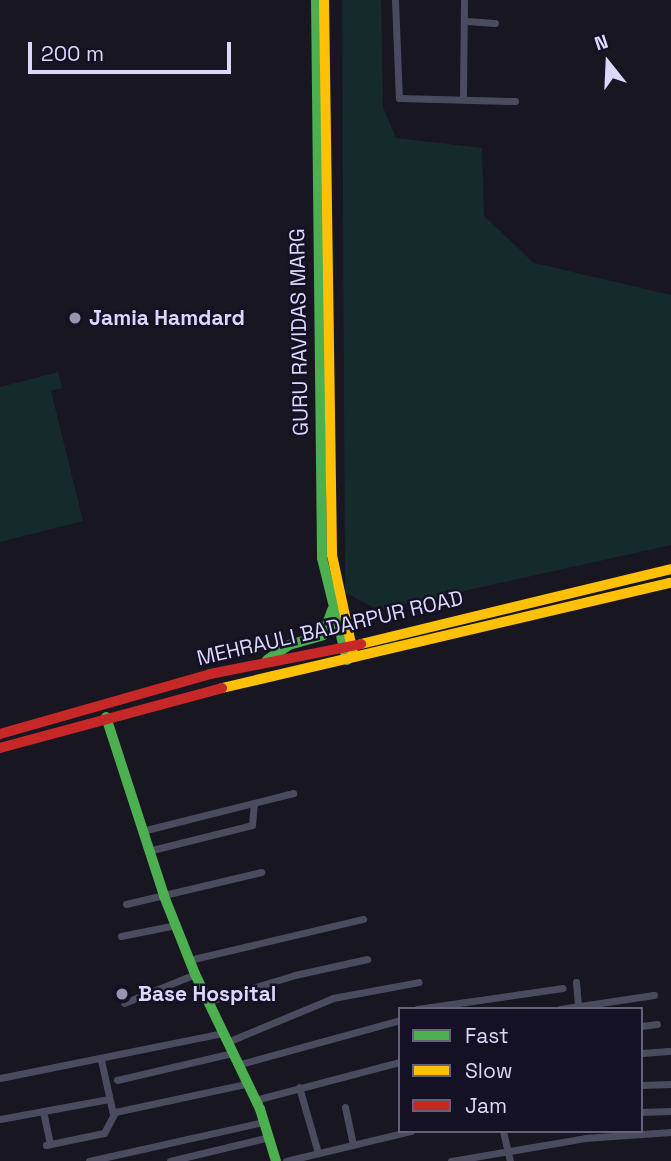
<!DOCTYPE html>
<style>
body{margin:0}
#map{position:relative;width:671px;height:1161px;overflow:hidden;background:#181620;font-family:"Space Grotesk",sans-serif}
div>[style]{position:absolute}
.green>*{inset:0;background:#152b2b}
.street>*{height:7px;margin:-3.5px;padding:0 3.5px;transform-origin:3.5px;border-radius:3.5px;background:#4b4b60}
.fast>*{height:10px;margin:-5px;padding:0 5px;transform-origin:5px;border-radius:5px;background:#4caf50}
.slow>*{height:10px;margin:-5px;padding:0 5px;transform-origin:5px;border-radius:5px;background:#ffc107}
.jam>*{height:10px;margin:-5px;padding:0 5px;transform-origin:5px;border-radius:5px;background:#c62828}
.dots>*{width:19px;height:19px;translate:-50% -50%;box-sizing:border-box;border:4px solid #141125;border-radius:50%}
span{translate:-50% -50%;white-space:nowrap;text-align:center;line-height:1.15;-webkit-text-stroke:5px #141125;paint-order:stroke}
.poi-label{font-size:21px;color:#dbd8fc;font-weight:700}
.left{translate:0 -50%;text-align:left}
.street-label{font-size:21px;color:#dbd8fc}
.legend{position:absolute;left:398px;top:1007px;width:245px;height:126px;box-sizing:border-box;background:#141125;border:2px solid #64617b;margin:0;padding:9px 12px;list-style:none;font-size:21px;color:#dbd8fc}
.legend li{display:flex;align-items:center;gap:14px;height:35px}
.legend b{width:35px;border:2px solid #64617b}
.north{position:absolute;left:573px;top:28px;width:70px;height:70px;-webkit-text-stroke:5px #141125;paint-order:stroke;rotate:342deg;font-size:19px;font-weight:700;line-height:28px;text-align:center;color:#dbd8fc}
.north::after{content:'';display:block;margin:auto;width:24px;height:32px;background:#dbd8fc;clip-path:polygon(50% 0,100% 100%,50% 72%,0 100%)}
.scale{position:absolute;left:28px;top:42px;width:203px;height:32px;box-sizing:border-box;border:4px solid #dbd8fc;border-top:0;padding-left:9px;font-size:21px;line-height:24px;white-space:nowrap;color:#dbd8fc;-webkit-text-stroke:5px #141125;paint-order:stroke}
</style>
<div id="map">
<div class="green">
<div style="clip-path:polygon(342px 0,381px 0,383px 107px,396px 138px,482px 148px,484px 216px,534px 263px,671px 295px,671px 545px,378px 610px,345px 592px)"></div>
<div style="clip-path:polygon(58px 372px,62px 388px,51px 391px,83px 521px,0 542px,0 387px)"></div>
</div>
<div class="street">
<div style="left:395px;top:0;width:98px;rotate:87.7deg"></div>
<div style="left:399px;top:98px;width:116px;rotate:1.5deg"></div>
<div style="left:466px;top:21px;width:29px;rotate:4deg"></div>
<div style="left:463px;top:96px;width:96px;rotate:-89.4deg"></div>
<div style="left:142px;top:831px;width:156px;rotate:-14.1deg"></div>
<div style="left:148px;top:851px;width:107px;rotate:-14deg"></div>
<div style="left:252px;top:825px;width:22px;rotate:-85deg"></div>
<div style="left:126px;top:904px;width:139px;rotate:-13.3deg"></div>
<div style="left:121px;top:936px;width:56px;rotate:-11.3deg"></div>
<div style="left:189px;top:960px;width:179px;rotate:-13.3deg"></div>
<div style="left:576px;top:982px;width:24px;rotate:85deg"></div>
<div style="left:210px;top:1001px;width:89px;rotate:-17deg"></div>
<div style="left:295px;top:975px;width:74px;rotate:-12.5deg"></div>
<div style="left:124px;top:1003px;width:77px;rotate:-22.2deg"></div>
<div style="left:417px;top:1009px;width:147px;rotate:-8.2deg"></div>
<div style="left:560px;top:1009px;width:95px;rotate:-8.5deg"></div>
<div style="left:641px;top:1026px;width:16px;rotate:-7deg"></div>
<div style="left:227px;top:1042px;width:115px;rotate:-22.5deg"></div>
<div style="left:333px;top:998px;width:87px;rotate:-10.5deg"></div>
<div style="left:641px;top:1053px;width:28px;rotate:-4deg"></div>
<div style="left:101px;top:1060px;width:55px;rotate:77.5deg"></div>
<div style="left:237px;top:1065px;width:169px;rotate:-15.4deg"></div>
<div style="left:0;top:1078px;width:227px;rotate:-11.4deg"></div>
<div style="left:117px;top:1080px;width:118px;rotate:-13.2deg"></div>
<div style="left:641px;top:1085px;width:30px;rotate:-2deg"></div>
<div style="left:299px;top:1087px;width:69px;rotate:73.9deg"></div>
<div style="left:255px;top:1100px;width:150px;rotate:-14.7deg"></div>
<div style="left:345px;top:1107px;width:38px;rotate:78deg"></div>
<div style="left:43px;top:1111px;width:34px;rotate:78deg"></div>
<div style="left:641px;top:1112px;width:30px;rotate:-2deg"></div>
<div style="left:0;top:1119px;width:111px;rotate:-10.4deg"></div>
<div style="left:503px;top:1131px;width:31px;rotate:77deg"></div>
<div style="left:46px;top:1145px;width:59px;rotate:-11.7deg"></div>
<div style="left:104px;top:1133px;width:24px;rotate:-62deg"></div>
<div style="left:115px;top:1112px;width:134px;rotate:-12.1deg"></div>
<div style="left:89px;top:1161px;width:178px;rotate:-12.6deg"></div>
<div style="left:170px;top:1161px;width:102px;rotate:-13.6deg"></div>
<div style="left:286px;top:1161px;width:129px;rotate:-13.5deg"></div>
<div style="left:451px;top:1161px;width:136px;rotate:-9.7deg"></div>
<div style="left:585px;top:1138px;width:86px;rotate:-4deg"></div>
</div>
<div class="fast">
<div style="left:316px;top:0;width:558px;rotate:89.38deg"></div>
<div style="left:322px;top:558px;width:105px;rotate:76.2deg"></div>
<div style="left:267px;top:660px;width:27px;rotate:-34deg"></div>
<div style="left:289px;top:645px;width:35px;rotate:-16deg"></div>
<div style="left:323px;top:635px;width:27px;rotate:-70deg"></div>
<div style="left:106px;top:717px;width:188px;rotate:72deg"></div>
<div style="left:164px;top:896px;width:84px;rotate:68.3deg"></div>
<div style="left:195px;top:974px;width:150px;rotate:64.3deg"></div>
<div style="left:260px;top:1109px;width:54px;rotate:72.9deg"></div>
</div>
<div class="slow">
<div style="left:324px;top:0;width:555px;rotate:89.17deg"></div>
<div style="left:332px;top:555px;width:100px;rotate:77.9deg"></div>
<div style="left:361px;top:644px;width:319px;rotate:-13.6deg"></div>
<div style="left:222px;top:688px;width:461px;rotate:-13.2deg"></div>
</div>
<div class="jam">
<div style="left:0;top:734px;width:218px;rotate:-15.9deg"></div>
<div style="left:210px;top:674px;width:154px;rotate:-11.2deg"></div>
<div style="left:0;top:748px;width:230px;rotate:-15.1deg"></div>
</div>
<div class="dots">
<div style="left:75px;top:318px;background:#9794af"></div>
<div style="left:122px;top:994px;background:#9794af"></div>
</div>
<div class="poi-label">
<span class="left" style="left:89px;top:318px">Jamia Hamdard</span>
<span class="left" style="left:138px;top:994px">Base Hospital</span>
</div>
<div class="street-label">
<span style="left:299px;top:332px;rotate:-91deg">GURU RAVIDAS MARG</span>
<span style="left:330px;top:628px;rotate:-13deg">MEHRAULI BADARPUR ROAD</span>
</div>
<ul class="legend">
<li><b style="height:9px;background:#4caf50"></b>Fast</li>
<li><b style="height:9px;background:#ffc107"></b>Slow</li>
<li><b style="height:9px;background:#c62828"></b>Jam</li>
</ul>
<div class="north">N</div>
<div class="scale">200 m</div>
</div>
